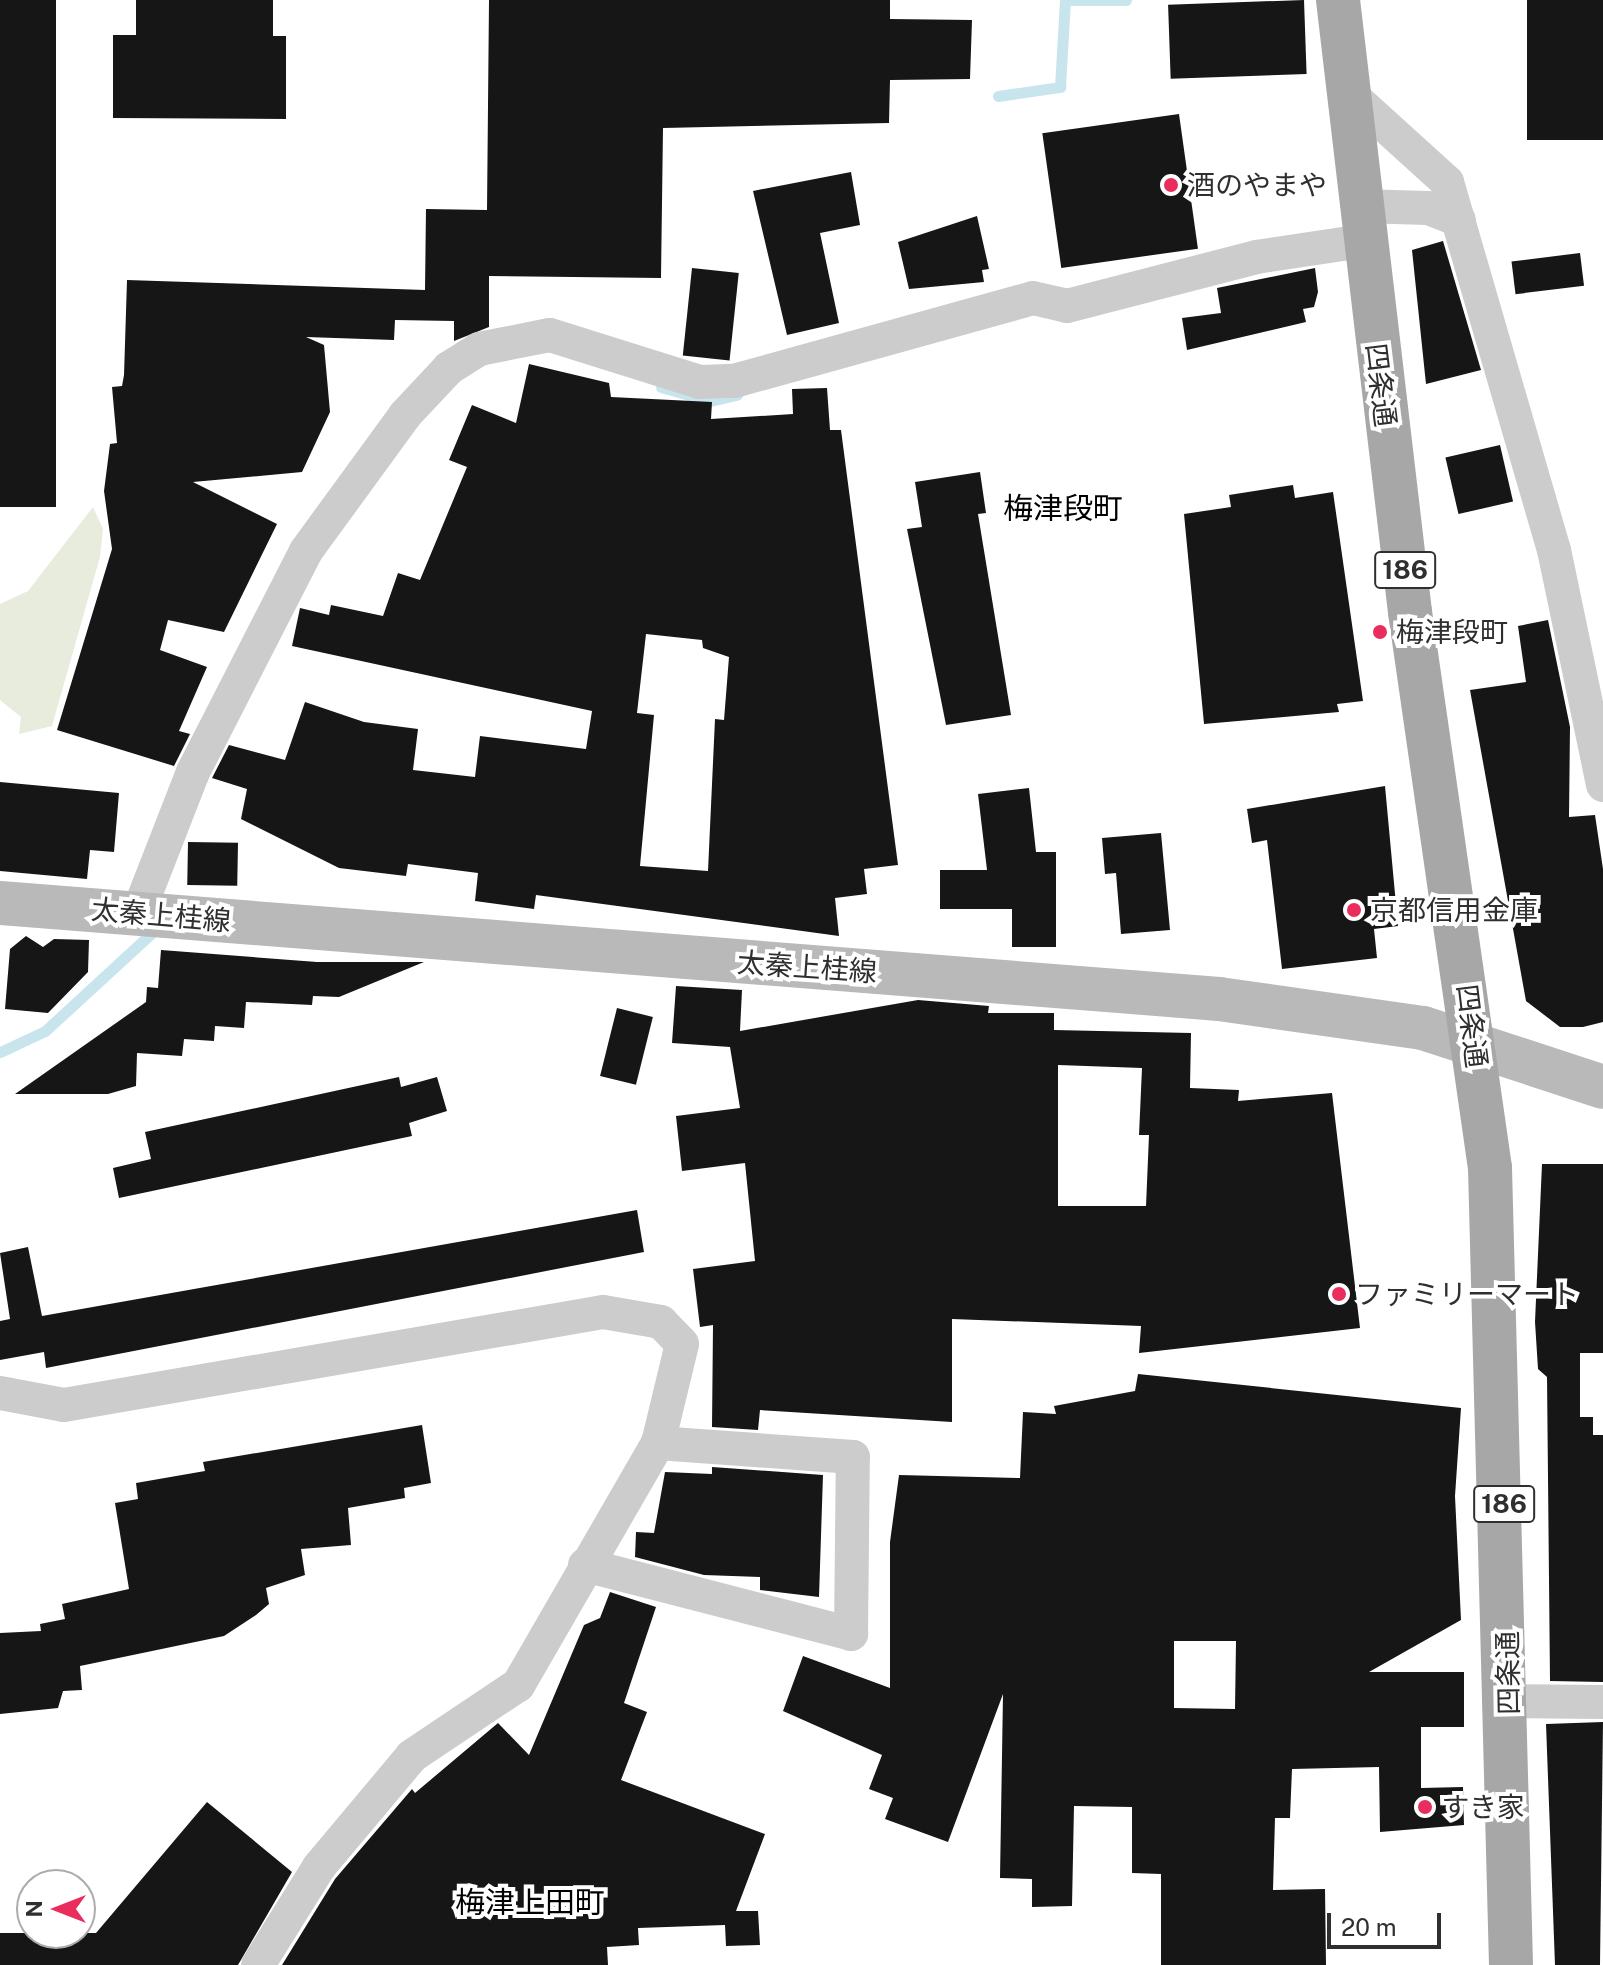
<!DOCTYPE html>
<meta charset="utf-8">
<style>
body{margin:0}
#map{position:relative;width:1603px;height:1965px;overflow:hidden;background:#fff;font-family:"Public Sans","Noto Sans JP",sans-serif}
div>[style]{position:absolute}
.green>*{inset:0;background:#e8ecdc}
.stream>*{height:11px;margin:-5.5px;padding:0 5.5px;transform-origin:5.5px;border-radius:5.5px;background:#c8e5ed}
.building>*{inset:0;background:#161616;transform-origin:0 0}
.minor>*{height:34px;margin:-17px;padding:0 17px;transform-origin:17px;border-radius:17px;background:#ccc}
.secondary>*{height:44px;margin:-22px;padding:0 22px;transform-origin:22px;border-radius:22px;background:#b9b9b9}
.primary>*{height:44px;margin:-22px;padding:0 22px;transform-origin:22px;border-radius:22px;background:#a7a7a7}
.dots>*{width:22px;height:22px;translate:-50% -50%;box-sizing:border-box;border:4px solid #fff;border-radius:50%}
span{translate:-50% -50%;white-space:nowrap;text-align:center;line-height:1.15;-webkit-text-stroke:8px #fff;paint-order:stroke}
.shield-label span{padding:2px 6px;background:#fff;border:2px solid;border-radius:6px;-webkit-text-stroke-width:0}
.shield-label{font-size:26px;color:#2f2f2f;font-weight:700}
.poi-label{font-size:28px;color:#2f2f2f}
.left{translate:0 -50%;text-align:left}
.street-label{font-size:28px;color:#2f2f2f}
.neighbourhood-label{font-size:30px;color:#000}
.north{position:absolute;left:16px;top:1869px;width:80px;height:80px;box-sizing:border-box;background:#fff;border:2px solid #acacac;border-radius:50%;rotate:270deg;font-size:22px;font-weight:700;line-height:32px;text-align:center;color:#2f2f2f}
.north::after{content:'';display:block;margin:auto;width:28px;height:36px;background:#e92d5c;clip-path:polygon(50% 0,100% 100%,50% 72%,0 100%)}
.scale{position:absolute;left:1327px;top:1913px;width:114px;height:36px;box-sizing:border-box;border:4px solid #2f2f2f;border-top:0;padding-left:10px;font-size:24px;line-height:28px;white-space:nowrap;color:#2f2f2f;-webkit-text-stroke:6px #fff;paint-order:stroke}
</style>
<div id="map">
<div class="green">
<div style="clip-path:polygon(93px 507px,103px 529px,100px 557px,52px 726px,19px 734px,21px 717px,0 700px,0 604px,28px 591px)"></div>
</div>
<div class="stream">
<div style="left:1072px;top:0;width:54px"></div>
<div style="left:998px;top:96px;width:63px;rotate:-8.3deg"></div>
<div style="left:1060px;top:87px;width:87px;rotate:-86.7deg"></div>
<div style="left:661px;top:387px;width:51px;rotate:15.9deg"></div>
<div style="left:710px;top:401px;width:28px;rotate:-13deg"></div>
<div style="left:0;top:1052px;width:50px;rotate:-25deg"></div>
<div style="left:45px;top:1031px;width:149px;rotate:-42.6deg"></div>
</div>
<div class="building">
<div style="left:0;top:0;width:56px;height:507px"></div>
<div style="clip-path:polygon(136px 0,273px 0,273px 36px,286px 36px,286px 119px,113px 118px,113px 35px,136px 35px)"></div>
<div style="clip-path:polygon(489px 0,890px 0,890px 19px,972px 20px,970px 79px,890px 80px,889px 123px,663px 128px,661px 278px,489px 276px,489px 327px,454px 341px,454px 321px,395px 320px,394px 340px,306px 337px,324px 345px,330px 412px,302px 472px,193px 482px,277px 524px,224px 632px,168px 620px,160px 650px,207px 667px,179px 731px,190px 734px,174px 766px,57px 730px,112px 549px,104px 491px,110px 444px,117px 443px,112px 387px,122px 386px,124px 375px,127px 280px,425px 290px,426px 209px,487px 210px)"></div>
<div style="left:1304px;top:0;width:74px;height:136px;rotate:88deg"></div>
<div style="left:1527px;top:0;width:76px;height:140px"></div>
<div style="left:1179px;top:114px;width:136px;height:138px;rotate:82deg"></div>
<div style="clip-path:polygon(851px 172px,860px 225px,820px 233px,839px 323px,787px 335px,753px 191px)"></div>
<div style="clip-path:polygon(977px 216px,989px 269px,982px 270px,984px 282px,909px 289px,898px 242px)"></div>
<div style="clip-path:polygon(1443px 241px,1481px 370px,1426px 384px,1412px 250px)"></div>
<div style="left:1580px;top:253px;width:33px;height:69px;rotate:83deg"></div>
<div style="left:692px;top:268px;width:47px;height:88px;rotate:6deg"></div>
<div style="clip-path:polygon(1315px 268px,1318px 292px,1314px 307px,1303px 309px,1306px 322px,1187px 350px,1182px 318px,1221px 313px,1217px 288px)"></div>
<div style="clip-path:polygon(evenodd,529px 364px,609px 383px,611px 397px,712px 402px,711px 419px,793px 414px,792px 389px,827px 388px,830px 430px,841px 430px,898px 865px,864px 869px,867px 894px,835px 898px,839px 936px,536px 895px,534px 909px,475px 901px,478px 873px,408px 864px,406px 876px,339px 868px,241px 819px,247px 789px,212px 778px,229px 745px,285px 760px,305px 702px,364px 722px,418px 729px,413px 770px,475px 777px,480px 736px,586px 749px,592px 711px,292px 646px,300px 608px,329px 615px,331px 605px,383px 616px,398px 573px,420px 580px,467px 467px,449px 460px,472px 405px,516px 423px,529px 364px,646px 634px,702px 640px,703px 648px,729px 657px,724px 720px,715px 719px,708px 871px,640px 866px,654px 715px,637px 713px,646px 634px)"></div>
<div style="left:1500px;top:445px;width:58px;height:56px;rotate:77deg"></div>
<div style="clip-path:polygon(980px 472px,986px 513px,978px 514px,1011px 715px,946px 725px,907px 529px,922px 527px,915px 482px)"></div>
<div style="clip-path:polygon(1293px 485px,1295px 498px,1333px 492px,1363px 701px,1337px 704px,1339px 712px,1204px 724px,1184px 514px,1231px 507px,1229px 495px)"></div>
<div style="clip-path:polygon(1548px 620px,1570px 727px,1569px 817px,1595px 815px,1603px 869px,1603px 1022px,1583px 1027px,1560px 1027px,1526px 1001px,1470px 690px,1526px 682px,1518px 626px)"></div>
<div style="clip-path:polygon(0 782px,119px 793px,114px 852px,90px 850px,87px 879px,0 871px)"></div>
<div style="clip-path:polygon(1385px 786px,1398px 926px,1374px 929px,1377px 958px,1282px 969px,1267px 840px,1252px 843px,1247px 809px)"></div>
<div style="clip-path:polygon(1029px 788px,1036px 852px,1056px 852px,1056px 947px,1012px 947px,1012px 909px,940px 909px,940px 870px,987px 870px,978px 794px)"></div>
<div style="clip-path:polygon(1161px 833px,1170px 930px,1121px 934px,1116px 873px,1105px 874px,1102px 838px)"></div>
<div style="left:188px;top:842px;width:50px;height:43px;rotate:1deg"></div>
<div style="clip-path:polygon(26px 936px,43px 947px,54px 939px,89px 940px,88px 972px,48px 1013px,5px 1009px,10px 949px)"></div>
<div style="clip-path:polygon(161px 950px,317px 962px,424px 962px,339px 997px,313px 996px,312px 1005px,246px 1002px,244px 1028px,215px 1026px,214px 1041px,184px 1039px,182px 1056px,137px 1053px,136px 1086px,108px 1094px,15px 1094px,146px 1002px,147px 987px,158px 988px)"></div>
<div style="clip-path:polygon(evenodd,676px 986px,742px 990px,740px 1031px,918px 1000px,989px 1006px,988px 1013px,1054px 1013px,1054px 1030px,1191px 1033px,1190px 1088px,1239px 1090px,1238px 1101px,1332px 1093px,1360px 1328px,1139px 1353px,1141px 1326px,952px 1319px,952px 1422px,760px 1410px,758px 1430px,712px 1427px,713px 1325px,700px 1327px,693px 1269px,755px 1261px,745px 1163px,682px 1171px,676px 1116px,740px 1108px,730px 1047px,672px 1043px,676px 986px,1058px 1065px,1142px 1068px,1139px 1135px,1149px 1135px,1146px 1206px,1058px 1206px,1058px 1065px)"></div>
<div style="left:617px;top:1008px;width:37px;height:70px;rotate:14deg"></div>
<div style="clip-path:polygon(399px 1077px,401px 1087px,437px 1077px,447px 1111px,409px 1123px,412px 1136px,119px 1198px,113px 1168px,151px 1159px,145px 1132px)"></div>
<div style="clip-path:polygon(1542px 1164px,1603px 1164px,1603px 1353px,1580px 1353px,1580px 1417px,1593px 1417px,1593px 1435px,1603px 1435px,1603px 1682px,1550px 1681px,1547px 1377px,1538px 1369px,1535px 1322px)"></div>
<div style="clip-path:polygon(637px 1210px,644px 1252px,46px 1368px,44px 1352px,0 1360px,0 1321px,10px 1319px,0 1253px,28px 1247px,42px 1316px)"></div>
<div style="clip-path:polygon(evenodd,1138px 1374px,1461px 1408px,1455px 1496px,1461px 1620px,1369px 1672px,1464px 1672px,1464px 1727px,1421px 1727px,1421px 1788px,1463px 1787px,1464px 1825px,1380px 1832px,1379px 1767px,1292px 1769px,1290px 1818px,1275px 1818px,1273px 1890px,1325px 1889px,1326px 1965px,1161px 1965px,1161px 1874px,1132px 1873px,1132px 1807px,1074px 1806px,1072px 1906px,1032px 1907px,1032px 1879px,1000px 1878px,1003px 1694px,948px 1842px,885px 1819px,893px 1798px,869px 1789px,882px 1755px,783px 1711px,803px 1656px,890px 1688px,890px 1542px,899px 1475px,1020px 1478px,1023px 1412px,1056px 1414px,1054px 1406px,1135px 1391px,1138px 1374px,1174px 1641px,1236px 1641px,1235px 1709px,1174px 1708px,1174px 1641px)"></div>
<div style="clip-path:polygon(422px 1425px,431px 1483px,404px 1488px,405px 1498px,348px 1508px,351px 1545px,301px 1549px,305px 1575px,266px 1588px,269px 1604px,256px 1615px,224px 1636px,80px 1666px,82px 1690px,63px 1691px,58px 1708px,0 1714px,0 1633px,41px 1631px,40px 1624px,65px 1619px,62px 1604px,129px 1589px,115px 1503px,138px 1499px,136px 1483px,205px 1471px,203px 1462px)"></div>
<div style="clip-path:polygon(712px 1467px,823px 1475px,819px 1597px,760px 1590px,760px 1577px,704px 1575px,635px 1557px,636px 1532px,654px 1533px,665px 1472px,712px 1474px)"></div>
<div style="clip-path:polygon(610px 1592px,656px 1607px,624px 1703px,647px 1712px,621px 1780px,765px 1834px,736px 1911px,758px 1911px,760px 1945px,726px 1946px,725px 1925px,638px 1928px,639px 1945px,607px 1947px,608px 1965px,282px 1965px,335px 1879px,412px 1789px,415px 1793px,498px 1723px,529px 1755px,584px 1625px,600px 1618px)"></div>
<div style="clip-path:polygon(1603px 1722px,1600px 1965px,1555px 1965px,1546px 1724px)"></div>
<div style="clip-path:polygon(207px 1802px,292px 1872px,238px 1965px,0 1965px,0 1933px,96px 1933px)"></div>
</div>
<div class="minor">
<div style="left:1350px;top:94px;width:131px;rotate:42.2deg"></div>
<div style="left:1447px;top:182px;width:383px;rotate:73.8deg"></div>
<div style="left:1554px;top:550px;width:240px;rotate:78.2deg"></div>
<div style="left:1360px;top:206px;width:68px;rotate:1.7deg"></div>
<div style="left:1428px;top:208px;width:33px;rotate:21deg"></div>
<div style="left:138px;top:913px;width:151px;rotate:-68.7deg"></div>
<div style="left:193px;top:772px;width:248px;rotate:-62.9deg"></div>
<div style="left:306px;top:551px;width:168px;rotate:-53.9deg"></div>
<div style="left:405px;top:415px;width:64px;rotate:-46.9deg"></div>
<div style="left:449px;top:368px;width:36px;rotate:-32deg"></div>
<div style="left:479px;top:349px;width:72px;rotate:-11.2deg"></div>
<div style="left:550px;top:335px;width:157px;rotate:17.4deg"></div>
<div style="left:700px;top:382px;width:34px;rotate:-2deg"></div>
<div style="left:734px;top:381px;width:310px;rotate:-15.5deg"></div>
<div style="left:1033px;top:298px;width:35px;rotate:13deg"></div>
<div style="left:1067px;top:306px;width:195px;rotate:-14.5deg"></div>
<div style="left:1256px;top:257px;width:108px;rotate:-8.5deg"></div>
<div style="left:0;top:1393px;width:65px;rotate:10.6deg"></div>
<div style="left:64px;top:1405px;width:547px;rotate:-9.79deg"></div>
<div style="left:603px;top:1312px;width:59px;rotate:9.8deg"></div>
<div style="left:661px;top:1322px;width:30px;rotate:46deg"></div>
<div style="left:682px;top:1344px;width:102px;rotate:103.6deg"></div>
<div style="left:658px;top:1443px;width:280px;rotate:120deg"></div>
<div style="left:518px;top:1685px;width:128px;rotate:146.2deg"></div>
<div style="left:412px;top:1756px;width:145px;rotate:130deg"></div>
<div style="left:319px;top:1867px;width:115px;rotate:121.9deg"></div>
<div style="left:585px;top:1565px;width:275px;rotate:14.5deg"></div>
<div style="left:851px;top:1634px;width:177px;rotate:-89.4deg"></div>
<div style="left:853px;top:1457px;width:196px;rotate:-175.9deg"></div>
<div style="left:1509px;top:1701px;width:94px;rotate:0.6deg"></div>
</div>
<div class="secondary">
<div style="left:0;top:903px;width:1223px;rotate:4.5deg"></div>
<div style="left:1219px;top:999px;width:206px;rotate:8.1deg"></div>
<div style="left:1423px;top:1028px;width:189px;rotate:18.1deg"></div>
</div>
<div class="primary">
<div style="left:1338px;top:0;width:616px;rotate:83.29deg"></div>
<div style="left:1410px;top:612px;width:562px;rotate:81.81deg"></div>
<div style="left:1490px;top:1168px;width:797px;rotate:88.49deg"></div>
</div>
<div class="dots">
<div style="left:1171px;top:185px;background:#e92d5c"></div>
<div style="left:1380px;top:632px;background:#e92d5c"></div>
<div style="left:1354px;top:910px;background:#e92d5c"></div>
<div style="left:1339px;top:1294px;background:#e92d5c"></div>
<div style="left:1425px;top:1807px;background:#e92d5c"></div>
</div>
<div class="shield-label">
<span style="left:1405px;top:570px">186</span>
<span style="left:1504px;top:1504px">186</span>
</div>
<div class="poi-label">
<span class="left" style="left:1187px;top:185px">酒のやまや</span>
<span class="left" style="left:1396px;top:632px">梅津段町</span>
<span class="left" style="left:1370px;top:910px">京都信用金庫</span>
<span class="left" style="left:1355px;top:1294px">ファミリーマート</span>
<span class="left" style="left:1441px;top:1807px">すき家</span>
</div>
<div class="street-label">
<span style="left:1381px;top:385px;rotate:83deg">四条通</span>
<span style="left:161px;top:915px;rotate:5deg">太秦上桂線</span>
<span style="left:807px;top:967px;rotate:4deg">太秦上桂線</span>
<span style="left:1472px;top:1026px;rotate:83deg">四条通</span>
<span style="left:1508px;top:1673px;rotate:-91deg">四条通</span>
</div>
<div class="neighbourhood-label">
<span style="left:1063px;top:508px">梅津段町</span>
<span style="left:530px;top:1902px">梅津上田町</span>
</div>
<div class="north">N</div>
<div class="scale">20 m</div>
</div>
